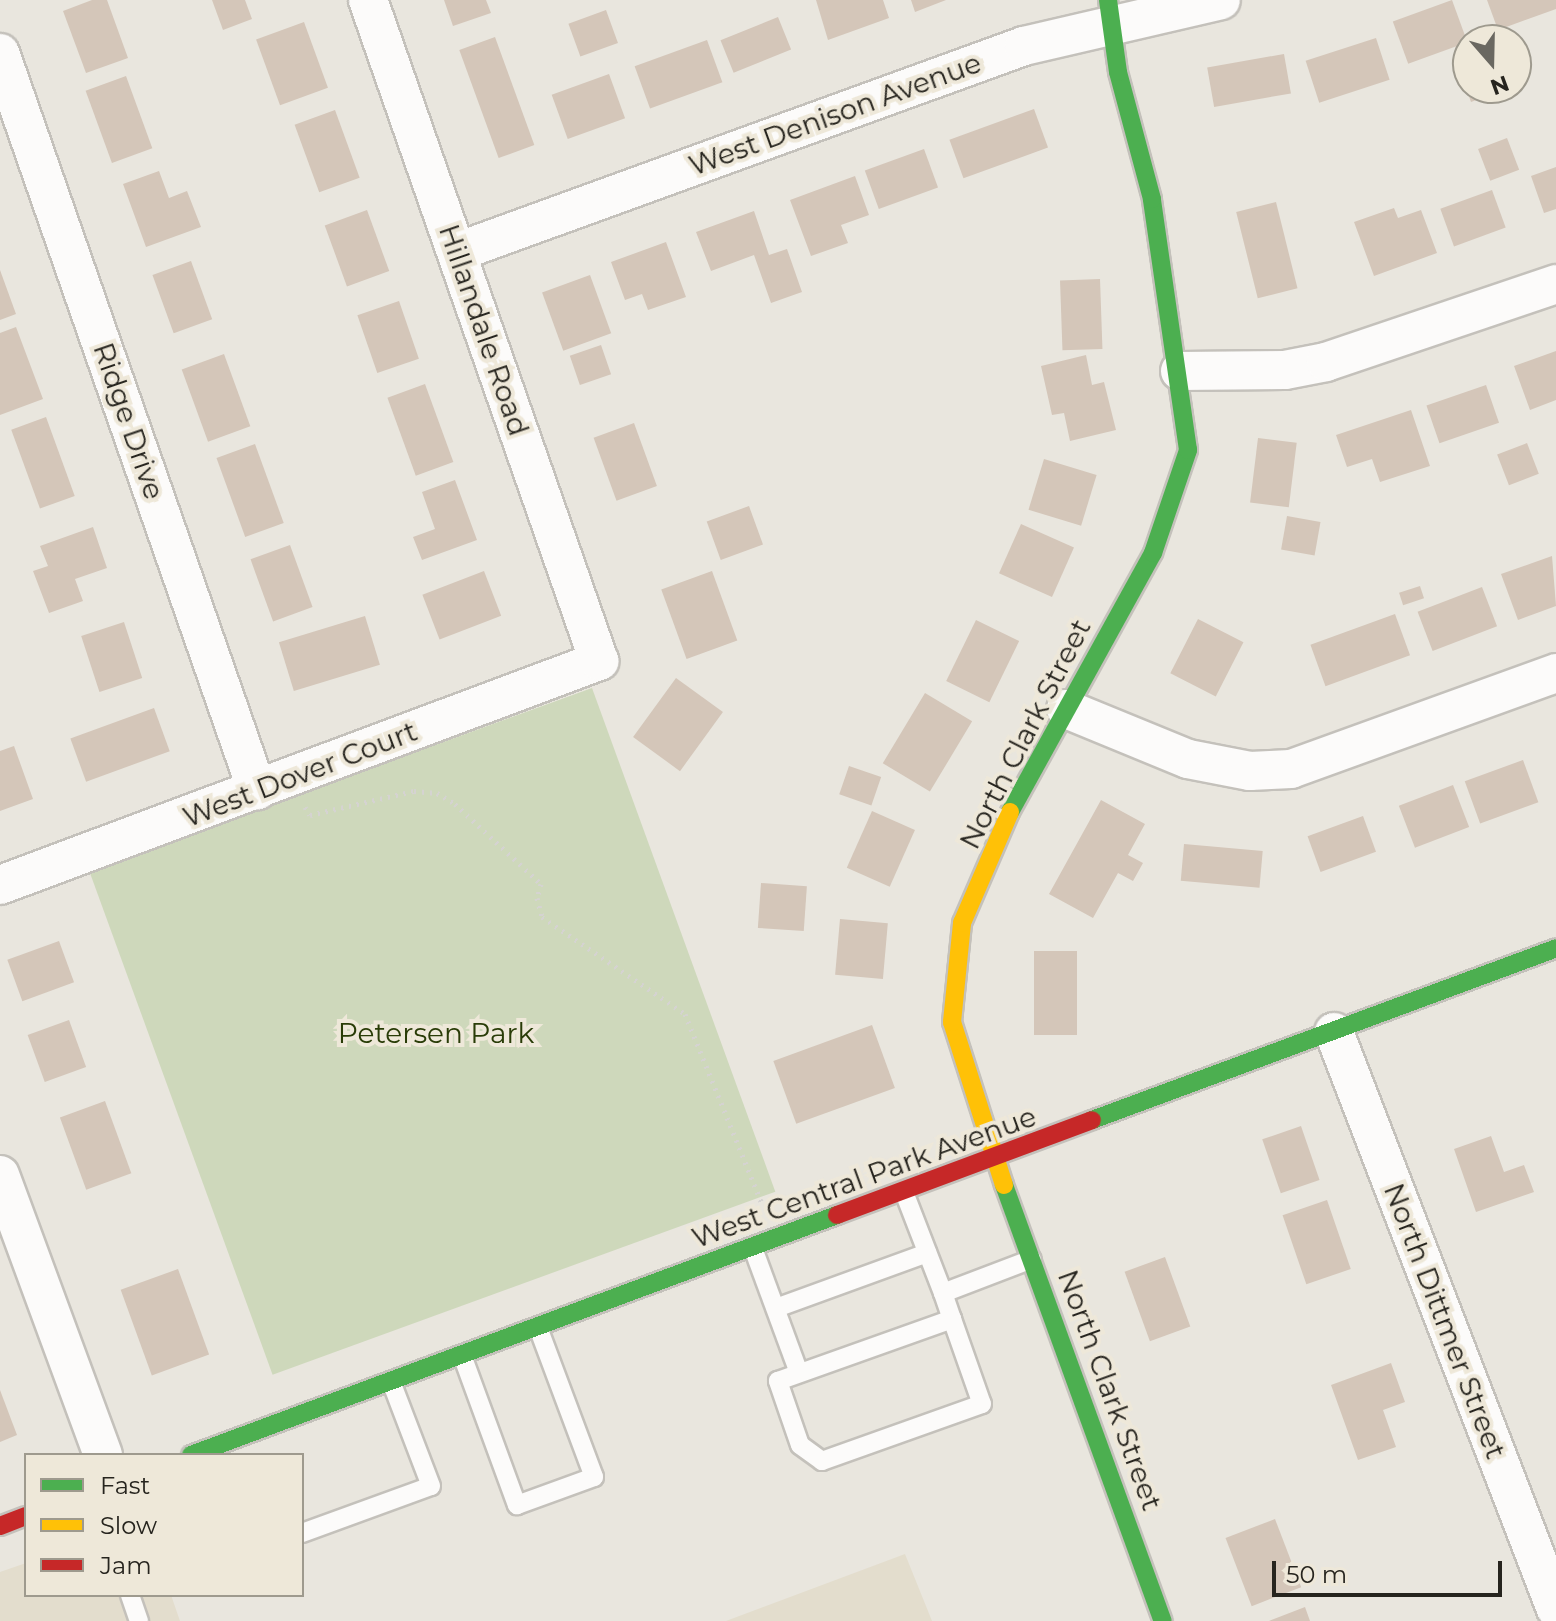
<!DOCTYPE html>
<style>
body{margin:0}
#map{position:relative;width:1556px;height:1621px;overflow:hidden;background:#e9e6de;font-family:Montserrat,sans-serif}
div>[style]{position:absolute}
.built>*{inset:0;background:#e3ddcd}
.green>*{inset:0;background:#ced8bb;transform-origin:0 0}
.building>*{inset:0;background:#d4c6b9;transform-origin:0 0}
.path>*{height:5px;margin-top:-2.5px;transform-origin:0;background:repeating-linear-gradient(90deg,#d5d3d1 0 2px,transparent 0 8px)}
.roads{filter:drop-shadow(2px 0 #c4c1bb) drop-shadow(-2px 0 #c4c1bb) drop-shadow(0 2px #c4c1bb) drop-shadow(0 -2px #c4c1bb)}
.lane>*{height:18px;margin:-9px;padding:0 9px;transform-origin:9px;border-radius:9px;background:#fcfbfa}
.street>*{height:38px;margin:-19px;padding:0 19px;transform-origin:19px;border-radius:19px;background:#fcfbfa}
.fast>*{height:18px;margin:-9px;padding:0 9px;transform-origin:9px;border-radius:9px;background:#4caf50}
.slow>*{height:18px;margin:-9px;padding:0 9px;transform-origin:9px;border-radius:9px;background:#ffc107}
.jam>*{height:18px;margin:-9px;padding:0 9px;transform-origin:9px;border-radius:9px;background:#c62828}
span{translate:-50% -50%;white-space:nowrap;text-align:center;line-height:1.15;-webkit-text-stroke:8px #eee8d9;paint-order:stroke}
.street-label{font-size:28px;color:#26241e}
.park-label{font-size:28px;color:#293c07}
.legend{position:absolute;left:24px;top:1453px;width:280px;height:144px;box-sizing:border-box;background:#eee8d9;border:2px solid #9e9a8e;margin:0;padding:10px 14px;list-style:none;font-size:24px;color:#26241e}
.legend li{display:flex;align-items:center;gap:16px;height:40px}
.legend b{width:40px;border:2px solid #9e9a8e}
.north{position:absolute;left:1452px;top:24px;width:80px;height:80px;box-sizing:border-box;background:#eee8d9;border:2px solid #9e9a8e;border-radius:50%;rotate:160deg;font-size:22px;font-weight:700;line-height:32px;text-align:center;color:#26241e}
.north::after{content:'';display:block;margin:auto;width:28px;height:36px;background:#6a6861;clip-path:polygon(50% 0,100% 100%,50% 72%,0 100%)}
.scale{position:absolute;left:1272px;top:1561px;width:230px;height:36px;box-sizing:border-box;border:4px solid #26241e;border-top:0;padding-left:10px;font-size:24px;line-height:28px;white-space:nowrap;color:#26241e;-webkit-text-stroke:6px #eee8d9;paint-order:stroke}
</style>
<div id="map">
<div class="built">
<div style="clip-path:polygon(905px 1554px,932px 1621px,726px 1621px)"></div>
<div style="clip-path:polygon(26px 1563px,26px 1595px,171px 1595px,180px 1621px,0 1621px,0 1572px)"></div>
</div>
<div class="green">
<div style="left:592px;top:688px;width:536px;height:535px;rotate:70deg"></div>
</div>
<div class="building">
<div style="clip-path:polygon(92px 0,107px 0,128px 58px,86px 73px,63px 11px)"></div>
<div style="clip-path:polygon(212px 0,245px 0,252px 19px,223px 30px)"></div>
<div style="clip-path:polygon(444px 0,486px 0,491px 13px,453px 26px)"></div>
<div style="clip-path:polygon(816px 0,883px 0,889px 18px,828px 40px)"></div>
<div style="clip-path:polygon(911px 0,946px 0,915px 12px)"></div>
<div style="left:1452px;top:0;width:45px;height:63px;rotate:70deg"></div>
<div style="clip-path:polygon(1487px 0,1556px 0,1556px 9px,1498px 30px)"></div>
<div style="left:606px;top:10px;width:35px;height:40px;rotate:70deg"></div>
<div style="left:778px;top:17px;width:35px;height:62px;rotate:68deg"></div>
<div style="left:304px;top:22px;width:70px;height:51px;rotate:70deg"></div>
<div style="left:495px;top:37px;width:115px;height:38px;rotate:70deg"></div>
<div style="left:1376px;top:38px;width:44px;height:74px;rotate:72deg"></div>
<div style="left:707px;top:40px;width:45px;height:77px;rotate:70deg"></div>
<div style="left:1284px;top:54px;width:40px;height:78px;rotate:80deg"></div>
<div style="clip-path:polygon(1468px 62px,1468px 88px,1508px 88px,1471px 102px,1458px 65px)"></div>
<div style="left:609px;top:74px;width:47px;height:61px;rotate:70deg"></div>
<div style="left:126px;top:76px;width:77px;height:43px;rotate:70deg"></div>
<div style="left:1034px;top:109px;width:41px;height:90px;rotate:70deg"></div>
<div style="left:335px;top:110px;width:72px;height:43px;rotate:70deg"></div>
<div style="left:1507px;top:138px;width:34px;height:31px;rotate:69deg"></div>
<div style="left:924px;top:149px;width:41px;height:63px;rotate:70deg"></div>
<div style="clip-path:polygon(1556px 167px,1556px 209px,1544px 213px,1531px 176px)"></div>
<div style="clip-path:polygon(159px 171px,169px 198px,187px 191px,201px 227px,146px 247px,123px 184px)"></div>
<div style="clip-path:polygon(855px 176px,869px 215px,841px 225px,848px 243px,811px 256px,790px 200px)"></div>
<div style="left:1492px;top:190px;width:40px;height:55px;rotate:70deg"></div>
<div style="left:1276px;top:202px;width:89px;height:41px;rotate:76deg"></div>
<div style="clip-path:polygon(1394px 208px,1398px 218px,1421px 210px,1437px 253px,1374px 276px,1354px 222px)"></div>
<div style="left:367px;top:210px;width:65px;height:45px;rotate:70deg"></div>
<div style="clip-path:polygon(754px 211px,769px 255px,787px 249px,802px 292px,771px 303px,754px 255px,711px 271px,696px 232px)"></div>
<div style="clip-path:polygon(666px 242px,686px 297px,648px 310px,642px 294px,625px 300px,611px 262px)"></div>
<div style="left:191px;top:261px;width:62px;height:41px;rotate:70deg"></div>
<div style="clip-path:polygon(0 270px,16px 314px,0 320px)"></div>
<div style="left:590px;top:275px;width:62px;height:51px;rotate:70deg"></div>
<div style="left:1100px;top:279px;width:70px;height:40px;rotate:88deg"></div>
<div style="left:399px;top:301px;width:61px;height:44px;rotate:71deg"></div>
<div style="clip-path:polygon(16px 327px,43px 399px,0 415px,0 333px)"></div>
<div style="left:601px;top:345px;width:31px;height:33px;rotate:71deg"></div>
<div style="clip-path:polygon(1556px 351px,1556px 400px,1530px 410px,1514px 366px)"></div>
<div style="left:224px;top:354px;width:77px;height:45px;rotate:70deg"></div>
<div style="clip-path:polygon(1086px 355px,1092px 385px,1104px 382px,1116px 430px,1070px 441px,1064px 413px,1052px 415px,1041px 366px)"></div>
<div style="left:425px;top:384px;width:83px;height:40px;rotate:70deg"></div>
<div style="left:1486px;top:385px;width:40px;height:63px;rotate:71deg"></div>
<div style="clip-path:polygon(1411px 410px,1430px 466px,1380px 482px,1372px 459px,1347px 467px,1336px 435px)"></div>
<div style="left:46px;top:417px;width:84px;height:37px;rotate:70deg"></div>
<div style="left:634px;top:423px;width:67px;height:43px;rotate:70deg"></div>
<div style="left:1258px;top:438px;width:39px;height:65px;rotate:7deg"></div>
<div style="left:1527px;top:443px;width:33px;height:32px;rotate:69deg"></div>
<div style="left:255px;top:444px;width:84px;height:41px;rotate:70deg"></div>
<div style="left:1044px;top:459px;width:55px;height:53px;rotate:17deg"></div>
<div style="clip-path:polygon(455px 480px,477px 540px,422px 560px,413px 537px,435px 529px,422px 492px)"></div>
<div style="left:749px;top:506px;width:41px;height:45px;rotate:70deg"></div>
<div style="left:1287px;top:516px;width:34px;height:34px;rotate:10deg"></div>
<div style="left:1021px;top:524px;width:58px;height:54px;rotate:24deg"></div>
<div style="clip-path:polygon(93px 527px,107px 568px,75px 579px,83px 601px,49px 613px,33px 571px,48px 566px,40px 546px)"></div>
<div style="left:290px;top:545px;width:66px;height:42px;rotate:70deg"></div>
<div style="clip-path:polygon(1552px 556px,1556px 606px,1518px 620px,1501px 574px)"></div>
<div style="left:484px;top:571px;width:48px;height:66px;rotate:69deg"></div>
<div style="left:712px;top:571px;width:74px;height:54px;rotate:70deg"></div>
<div style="left:1420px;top:586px;width:13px;height:22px;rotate:72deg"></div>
<div style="left:1482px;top:587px;width:42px;height:69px;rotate:69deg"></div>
<div style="left:1395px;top:614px;width:44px;height:90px;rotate:70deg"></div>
<div style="left:365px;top:616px;width:51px;height:90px;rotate:73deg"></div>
<div style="left:1198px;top:619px;width:51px;height:61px;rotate:27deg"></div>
<div style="left:976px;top:620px;width:48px;height:68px;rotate:26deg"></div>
<div style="left:124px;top:622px;width:59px;height:45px;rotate:72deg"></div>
<div style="left:676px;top:678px;width:58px;height:73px;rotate:36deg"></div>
<div style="left:925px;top:693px;width:55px;height:82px;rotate:31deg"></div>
<div style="left:154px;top:708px;width:46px;height:89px;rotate:70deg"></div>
<div style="clip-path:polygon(14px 746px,33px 799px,0 811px,0 751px)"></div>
<div style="left:1523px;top:760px;width:45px;height:62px;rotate:70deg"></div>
<div style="left:849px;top:766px;width:34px;height:30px;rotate:19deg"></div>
<div style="left:1453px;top:785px;width:45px;height:58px;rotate:69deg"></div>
<div style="clip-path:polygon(1101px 800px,1145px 824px,1128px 855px,1143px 863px,1133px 881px,1118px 873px,1093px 918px,1049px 894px)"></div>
<div style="left:872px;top:811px;width:47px;height:62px;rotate:24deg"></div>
<div style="left:1363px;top:816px;width:38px;height:59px;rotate:70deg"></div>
<div style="left:1184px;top:844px;width:79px;height:37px;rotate:5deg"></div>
<div style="left:761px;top:883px;width:46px;height:45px;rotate:4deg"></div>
<div style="left:840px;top:919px;width:48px;height:56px;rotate:5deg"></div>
<div style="left:59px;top:941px;width:44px;height:55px;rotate:70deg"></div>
<div style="left:1034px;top:951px;width:43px;height:84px"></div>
<div style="left:69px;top:1020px;width:50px;height:44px;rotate:70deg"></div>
<div style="left:872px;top:1025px;width:67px;height:105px;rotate:70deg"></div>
<div style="left:105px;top:1101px;width:77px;height:48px;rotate:70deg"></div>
<div style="left:1301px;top:1126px;width:57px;height:41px;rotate:71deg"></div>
<div style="clip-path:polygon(1491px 1136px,1504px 1172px,1524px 1165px,1534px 1192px,1476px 1212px,1454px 1149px)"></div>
<div style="left:1327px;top:1200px;width:73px;height:47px;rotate:71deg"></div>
<div style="left:1165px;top:1257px;width:74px;height:43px;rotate:70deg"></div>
<div style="left:178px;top:1269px;width:91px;height:61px;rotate:70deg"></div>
<div style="clip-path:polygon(1391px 1363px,1405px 1402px,1383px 1410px,1396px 1447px,1358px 1460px,1331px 1385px)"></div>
<div style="clip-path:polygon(0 1390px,17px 1435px,0 1442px)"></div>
<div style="left:1275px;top:1519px;width:73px;height:53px;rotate:69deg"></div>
<div style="clip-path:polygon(1305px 1607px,1310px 1621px,1269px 1621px)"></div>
</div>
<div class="path">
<div style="left:305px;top:807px;width:9px;rotate:58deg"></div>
<div style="left:310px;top:815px;width:107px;rotate:-13deg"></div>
<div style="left:414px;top:791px;width:23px;rotate:5deg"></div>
<div style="left:437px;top:793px;width:21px;rotate:31deg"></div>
<div style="left:455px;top:804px;width:117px;rotate:42.9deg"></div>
<div style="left:541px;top:884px;width:15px;rotate:106deg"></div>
<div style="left:537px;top:898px;width:20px;rotate:75deg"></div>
<div style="left:542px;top:917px;width:173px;rotate:34.1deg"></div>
<div style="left:685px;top:1014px;width:205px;rotate:67.9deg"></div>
</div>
<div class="roads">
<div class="lane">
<div style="left:904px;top:1192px;width:108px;rotate:68.9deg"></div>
<div style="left:943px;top:1293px;width:95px;rotate:-20.9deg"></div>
<div style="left:753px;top:1248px;width:133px;rotate:69.8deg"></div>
<div style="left:943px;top:1293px;width:28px;rotate:71deg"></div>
<div style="left:952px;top:1319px;width:90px;rotate:70.6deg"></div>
<div style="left:982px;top:1404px;width:170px;rotate:160.4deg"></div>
<div style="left:822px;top:1461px;width:27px;rotate:-144deg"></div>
<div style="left:800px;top:1445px;width:68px;rotate:-109deg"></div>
<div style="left:778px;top:1381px;width:185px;rotate:-19.6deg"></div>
<div style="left:776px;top:1308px;width:161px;rotate:-20deg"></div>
<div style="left:462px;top:1355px;width:160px;rotate:69.9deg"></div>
<div style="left:517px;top:1505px;width:82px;rotate:-20deg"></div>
<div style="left:594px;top:1477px;width:160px;rotate:-110.5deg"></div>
<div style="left:302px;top:1533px;width:137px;rotate:-20deg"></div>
<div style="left:431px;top:1486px;width:112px;rotate:-110.9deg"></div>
<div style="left:130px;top:1595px;width:28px;rotate:71deg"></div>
</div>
<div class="street">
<div style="left:0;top:53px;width:781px;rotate:70.78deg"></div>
<div style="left:457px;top:252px;width:603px;rotate:-19.97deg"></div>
<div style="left:1024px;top:46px;width:202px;rotate:-13.1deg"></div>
<div style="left:1180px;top:371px;width:105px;rotate:-0.5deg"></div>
<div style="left:1285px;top:370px;width:42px;rotate:-11deg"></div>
<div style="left:1326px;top:362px;width:243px;rotate:-18.7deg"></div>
<div style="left:1066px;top:709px;width:132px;rotate:22.3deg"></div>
<div style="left:1188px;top:759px;width:63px;rotate:11deg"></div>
<div style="left:1250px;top:771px;width:41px;rotate:-2.8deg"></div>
<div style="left:1291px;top:769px;width:282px;rotate:-19.9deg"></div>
<div style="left:0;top:885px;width:640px;rotate:-20.5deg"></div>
<div style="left:599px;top:661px;width:700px;rotate:-109.26deg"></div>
<div style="left:1334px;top:1032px;width:618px;rotate:68.96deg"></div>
<div style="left:0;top:1175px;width:298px;rotate:69.8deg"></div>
</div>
<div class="fast">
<div style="left:1010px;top:812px;width:296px;rotate:-61.1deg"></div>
<div style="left:1153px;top:553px;width:109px;rotate:-71.2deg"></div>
<div style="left:1188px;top:450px;width:254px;rotate:-98.2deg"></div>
<div style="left:1152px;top:199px;width:131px;rotate:-105deg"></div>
<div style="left:1118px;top:72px;width:73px;rotate:-97.9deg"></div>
<div style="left:1092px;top:1120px;width:495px;rotate:-20.3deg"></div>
<div style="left:1004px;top:1185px;width:464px;rotate:70deg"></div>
<div style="left:191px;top:1455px;width:689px;rotate:-20.38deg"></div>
</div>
<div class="slow">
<div style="left:1004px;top:1185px;width:171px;rotate:-107.7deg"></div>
<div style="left:952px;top:1022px;width:100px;rotate:-84.2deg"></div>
<div style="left:962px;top:923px;width:121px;rotate:-66.6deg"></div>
</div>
<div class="jam">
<div style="left:837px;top:1215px;width:272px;rotate:-20.4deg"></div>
<div style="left:0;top:1526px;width:28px;rotate:-21deg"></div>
</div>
</div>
<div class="street-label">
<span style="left:835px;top:114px;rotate:-20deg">West Denison Avenue</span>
<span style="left:484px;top:330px;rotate:71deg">Hillandale Road</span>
<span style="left:129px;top:421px;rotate:71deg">Ridge Drive</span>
<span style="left:1025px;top:734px;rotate:-63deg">North Clark Street</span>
<span style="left:300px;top:774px;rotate:-21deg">West Dover Court</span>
<span style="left:864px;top:1177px;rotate:-20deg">West Central Park Avenue</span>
<span style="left:1445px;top:1321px;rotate:69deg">North Dittmer Street</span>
<span style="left:1110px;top:1390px;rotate:70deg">North Clark Street</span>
</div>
<div class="park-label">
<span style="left:436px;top:1033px">Petersen Park</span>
</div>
<ul class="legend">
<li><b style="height:10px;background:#4caf50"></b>Fast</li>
<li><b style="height:10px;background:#ffc107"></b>Slow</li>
<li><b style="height:10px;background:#c62828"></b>Jam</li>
</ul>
<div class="north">N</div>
<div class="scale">50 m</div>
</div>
